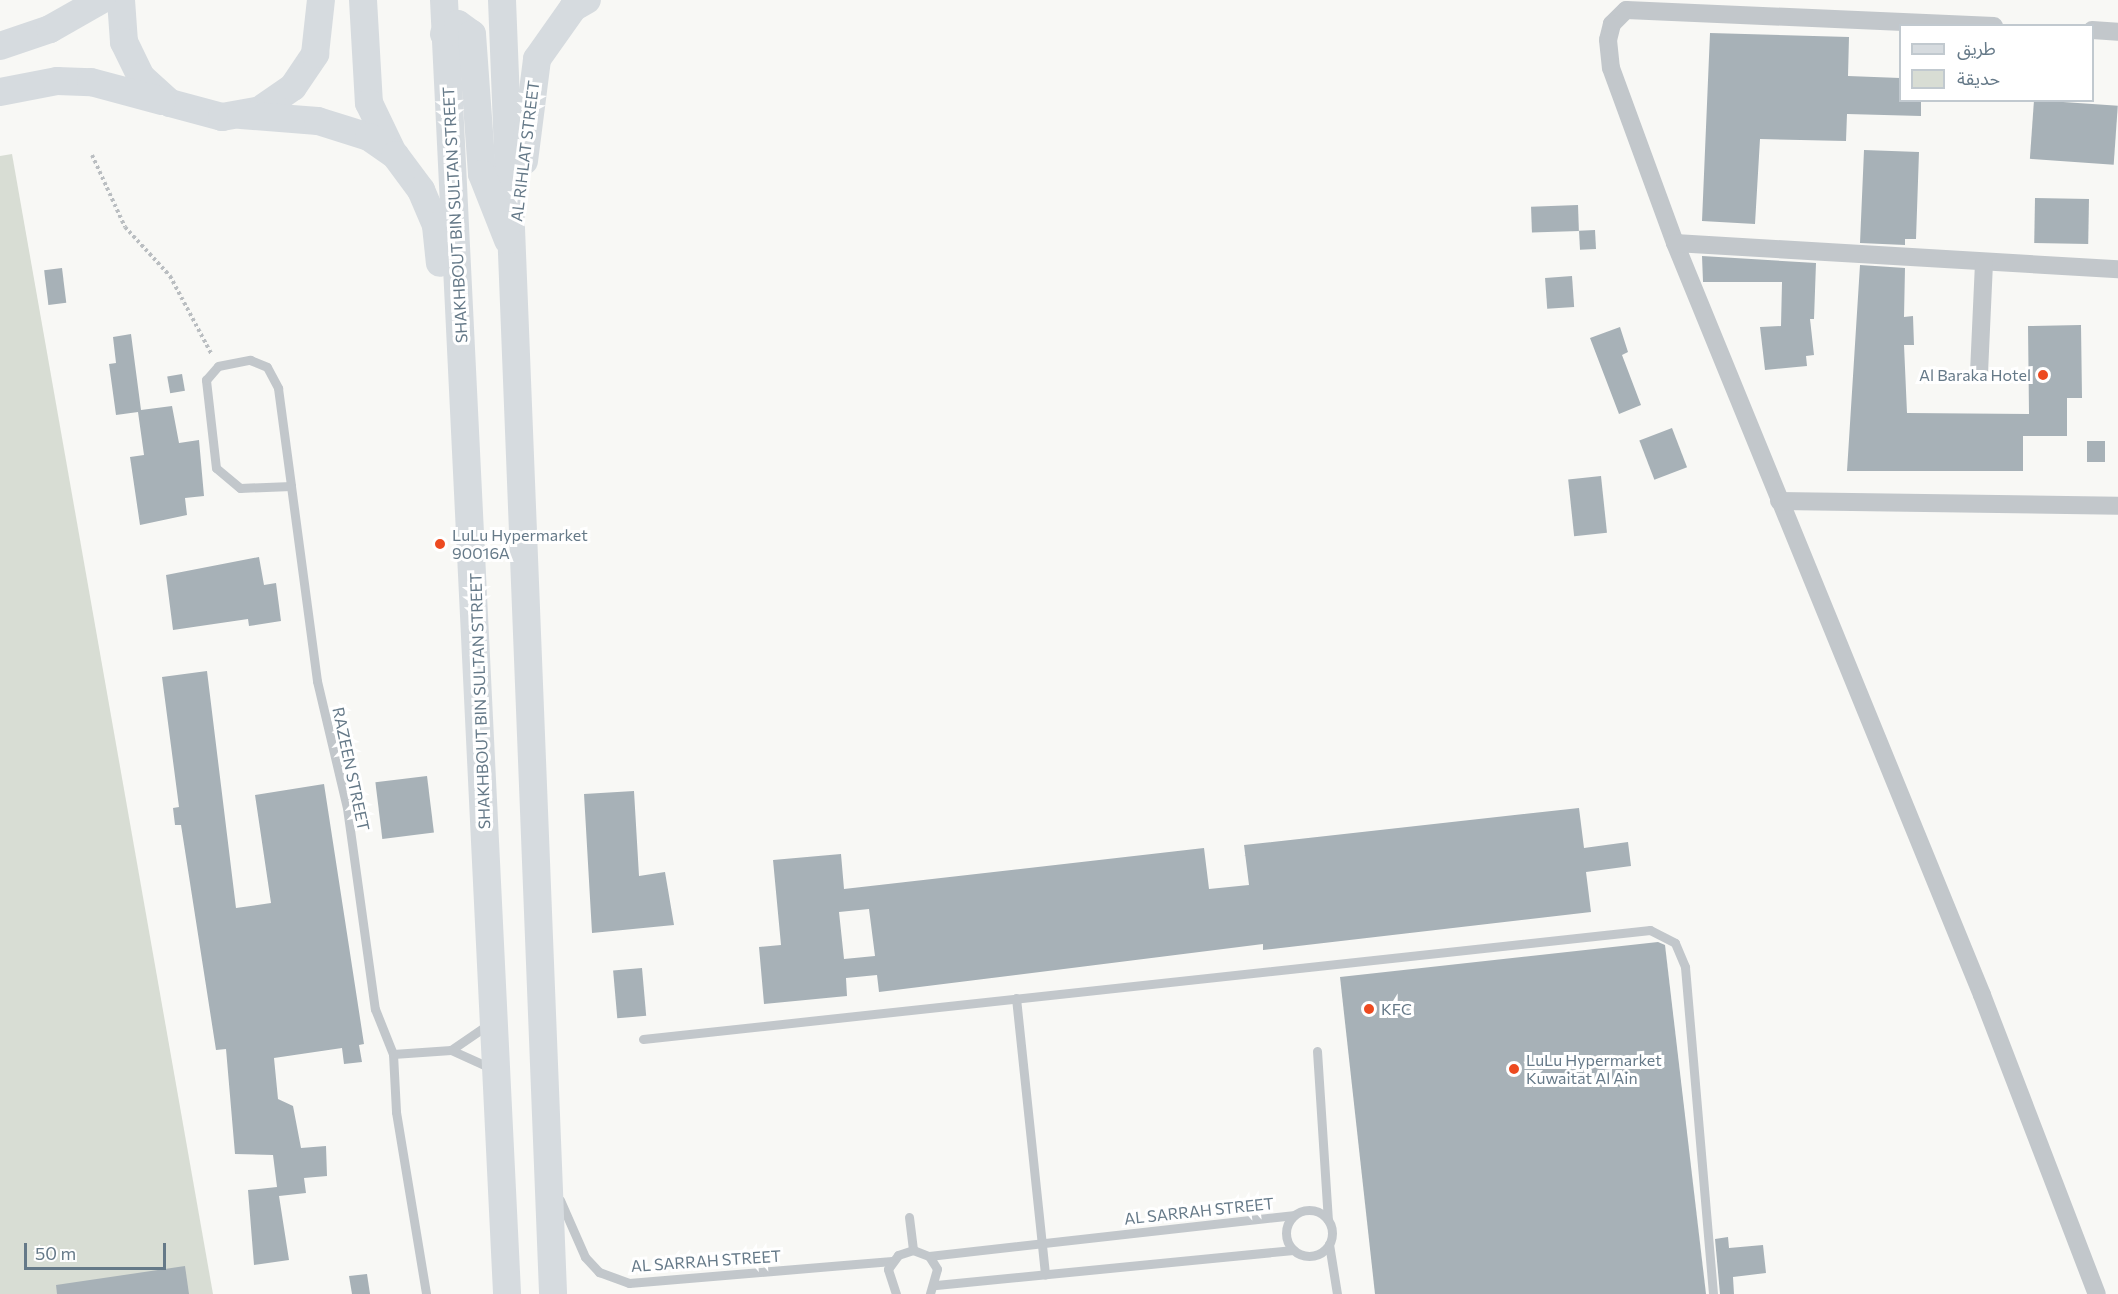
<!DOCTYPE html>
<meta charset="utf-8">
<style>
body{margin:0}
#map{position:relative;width:2118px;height:1294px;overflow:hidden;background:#f8f8f5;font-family:Commissioner,"Noto Sans Arabic",sans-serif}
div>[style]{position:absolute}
.green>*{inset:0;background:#d8ddd4}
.building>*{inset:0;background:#a7b1b7;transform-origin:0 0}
.path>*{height:4px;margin-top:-2px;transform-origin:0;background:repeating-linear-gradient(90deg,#babec1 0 3px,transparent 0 6px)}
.lane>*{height:9px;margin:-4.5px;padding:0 4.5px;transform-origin:4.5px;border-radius:4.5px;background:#c2c7cb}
.lane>.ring{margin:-4.5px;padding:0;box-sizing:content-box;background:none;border:9px solid #c2c7cb;border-radius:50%}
.street>*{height:18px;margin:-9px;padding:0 9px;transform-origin:9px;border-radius:9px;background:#c2c7cb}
.primary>*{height:28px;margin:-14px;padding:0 14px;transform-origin:14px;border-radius:14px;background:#d6dbdf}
.dots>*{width:16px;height:16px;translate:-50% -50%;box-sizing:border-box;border:3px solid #fff;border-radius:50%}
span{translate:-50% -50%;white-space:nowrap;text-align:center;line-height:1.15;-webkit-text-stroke:6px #fff;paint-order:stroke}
.street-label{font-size:16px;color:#657988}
.poi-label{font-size:16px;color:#657988}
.right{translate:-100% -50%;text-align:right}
.left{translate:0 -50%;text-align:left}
.legend{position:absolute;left:1899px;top:24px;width:195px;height:78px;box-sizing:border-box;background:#fff;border:2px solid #c1c9cf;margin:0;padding:8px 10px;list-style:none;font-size:18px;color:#657988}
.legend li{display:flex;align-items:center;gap:12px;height:30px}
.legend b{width:30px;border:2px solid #c1c9cf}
.scale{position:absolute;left:24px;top:1243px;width:142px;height:27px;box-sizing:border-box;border:3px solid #657988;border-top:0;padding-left:8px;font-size:18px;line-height:21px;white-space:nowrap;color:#657988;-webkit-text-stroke:4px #fff;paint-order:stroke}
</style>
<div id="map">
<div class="green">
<div style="clip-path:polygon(12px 154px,213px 1294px,0 1294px,0 156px)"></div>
</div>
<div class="building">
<div style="clip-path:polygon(1710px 33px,1849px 37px,1848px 76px,1900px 78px,1900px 100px,1921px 100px,1921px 116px,1847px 114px,1846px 141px,1760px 139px,1755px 224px,1702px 221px)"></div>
<div style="left:2034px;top:100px;width:84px;height:59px;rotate:4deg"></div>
<div style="clip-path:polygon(1864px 150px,1919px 152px,1916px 239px,1905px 239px,1905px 245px,1860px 243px)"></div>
<div style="left:2035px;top:198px;width:54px;height:45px;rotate:1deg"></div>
<div style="left:1578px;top:205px;width:26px;height:47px;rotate:88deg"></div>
<div style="left:1595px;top:230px;width:19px;height:16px;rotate:87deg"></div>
<div style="clip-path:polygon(1702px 256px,1816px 263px,1814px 319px,1810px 319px,1814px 355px,1806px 356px,1807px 366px,1765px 370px,1760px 327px,1781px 326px,1782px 282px,1703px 282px)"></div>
<div style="clip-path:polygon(1860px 265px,1905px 268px,1904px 317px,1913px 316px,1914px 345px,1904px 345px,1907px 413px,2029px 414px,2028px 326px,2081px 325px,2082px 398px,2067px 398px,2067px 436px,2023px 436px,2023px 471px,1847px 471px)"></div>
<div style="left:62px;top:268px;width:35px;height:18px;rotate:83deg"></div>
<div style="left:1572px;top:276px;width:31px;height:27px;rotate:86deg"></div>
<div style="clip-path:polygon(1620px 327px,1628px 352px,1622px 355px,1641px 405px,1619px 414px,1590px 338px)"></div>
<div style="clip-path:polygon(131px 334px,141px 410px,172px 406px,179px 443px,199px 440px,204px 496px,185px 498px,187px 515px,140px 525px,130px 457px,144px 455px,138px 412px,116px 415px,109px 364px,116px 363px,113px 337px)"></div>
<div style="left:182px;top:374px;width:17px;height:15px;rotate:80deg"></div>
<div style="left:1672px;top:428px;width:42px;height:35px;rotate:69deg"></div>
<div style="left:2105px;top:441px;width:21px;height:18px;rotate:90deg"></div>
<div style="left:1601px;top:476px;width:57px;height:33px;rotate:84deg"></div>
<div style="clip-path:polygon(259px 557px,264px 585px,276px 583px,281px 621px,249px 626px,248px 619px,173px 630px,166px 575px)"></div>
<div style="clip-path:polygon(207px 671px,236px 908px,271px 903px,255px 795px,324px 784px,364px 1044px,359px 1045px,362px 1062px,344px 1064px,342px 1048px,274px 1058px,278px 1099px,293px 1106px,301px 1148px,326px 1146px,327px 1176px,304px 1178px,306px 1193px,279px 1196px,289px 1260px,254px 1265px,248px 1190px,277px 1187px,273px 1155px,235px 1154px,226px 1049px,216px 1050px,181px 825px,175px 825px,173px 808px,179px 807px,162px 677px)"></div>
<div style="left:427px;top:776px;width:57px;height:52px;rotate:83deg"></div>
<div style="clip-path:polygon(634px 791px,639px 876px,665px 872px,674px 925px,592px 933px,584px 794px)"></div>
<div style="clip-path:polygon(evenodd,1579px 808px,1584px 848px,1628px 842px,1631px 866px,1586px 872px,1591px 912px,1263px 950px,1263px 944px,879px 992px,877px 975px,846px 978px,847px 996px,764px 1004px,759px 947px,781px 945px,773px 860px,841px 854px,844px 889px,1204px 848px,1209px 889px,1249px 885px,1244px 845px,1579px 808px,869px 909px,875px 956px,844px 959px,839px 912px,869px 909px)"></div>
<div style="clip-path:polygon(1658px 942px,1665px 945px,1706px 1294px,1375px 1294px,1340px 977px)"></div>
<div style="left:642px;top:968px;width:48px;height:29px;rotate:85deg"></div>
<div style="clip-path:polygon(1728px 1237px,1729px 1248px,1763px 1245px,1766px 1273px,1733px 1277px,1734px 1294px,1720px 1294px,1715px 1239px)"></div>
<div style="clip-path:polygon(185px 1266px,189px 1294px,57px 1294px,56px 1285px)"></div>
<div style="clip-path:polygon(367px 1274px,370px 1294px,352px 1294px,349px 1276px)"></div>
</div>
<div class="path">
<div style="left:92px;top:155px;width:79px;rotate:65.4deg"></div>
<div style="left:125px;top:227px;width:67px;rotate:47.4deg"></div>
<div style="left:170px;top:276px;width:89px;rotate:62deg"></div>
</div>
<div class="lane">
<div style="left:250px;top:360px;width:18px;rotate:22deg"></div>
<div style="left:267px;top:367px;width:24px;rotate:62deg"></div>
<div style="left:278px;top:388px;width:99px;rotate:82.4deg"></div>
<div style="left:291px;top:486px;width:51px;rotate:177.8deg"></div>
<div style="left:240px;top:488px;width:31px;rotate:-140deg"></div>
<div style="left:216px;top:468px;width:89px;rotate:-96.5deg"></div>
<div style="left:206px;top:380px;width:18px;rotate:-49deg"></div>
<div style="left:218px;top:366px;width:33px;rotate:-11deg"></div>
<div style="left:291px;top:486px;width:197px;rotate:82.4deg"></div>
<div style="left:317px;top:681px;width:130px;rotate:76.7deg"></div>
<div style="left:347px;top:808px;width:203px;rotate:82.1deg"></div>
<div style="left:375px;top:1009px;width:48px;rotate:68.2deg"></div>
<div style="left:393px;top:1054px;width:58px;rotate:87deg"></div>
<div style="left:396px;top:1112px;width:184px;rotate:80.6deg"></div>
<div style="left:1016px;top:998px;width:278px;rotate:84deg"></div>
<div style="left:643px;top:1039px;width:1013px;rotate:-6.18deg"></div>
<div style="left:1650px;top:930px;width:28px;rotate:27deg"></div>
<div style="left:1675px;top:943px;width:26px;rotate:67deg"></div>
<div style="left:1685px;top:967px;width:328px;rotate:85.1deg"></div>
<div style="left:451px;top:1050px;width:46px;rotate:-34.4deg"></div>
<div style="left:1317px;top:1051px;width:169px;rotate:86.3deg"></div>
<div style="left:393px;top:1054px;width:58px;rotate:-3.9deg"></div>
<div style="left:451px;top:1050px;width:44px;rotate:24.2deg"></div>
<div style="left:560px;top:1200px;width:62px;rotate:66.3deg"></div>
<div style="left:585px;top:1257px;width:21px;rotate:47deg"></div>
<div style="left:599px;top:1272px;width:32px;rotate:20deg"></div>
<div style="left:629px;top:1283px;width:264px;rotate:-4.8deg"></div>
<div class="ring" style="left:1286px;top:1210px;width:37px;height:37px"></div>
<div style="left:909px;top:1217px;width:33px;rotate:83deg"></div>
<div style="left:1329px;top:1244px;width:51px;rotate:80.9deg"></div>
<div style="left:929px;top:1256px;width:366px;rotate:-6.4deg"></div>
<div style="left:936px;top:1285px;width:359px;rotate:-5.6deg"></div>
<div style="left:896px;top:1294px;width:26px;rotate:-108deg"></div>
<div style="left:888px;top:1269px;width:17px;rotate:-54deg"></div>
<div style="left:898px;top:1255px;width:16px;rotate:-18deg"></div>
<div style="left:913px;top:1250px;width:17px;rotate:21deg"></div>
<div style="left:929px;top:1256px;width:15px;rotate:58deg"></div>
<div style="left:937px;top:1269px;width:26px;rotate:106deg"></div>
</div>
<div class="street">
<div style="left:1994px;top:26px;width:368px;rotate:-177.5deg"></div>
<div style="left:1626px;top:10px;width:20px;rotate:135deg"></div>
<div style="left:1612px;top:24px;width:16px;rotate:104deg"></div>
<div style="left:1608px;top:40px;width:28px;rotate:84deg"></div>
<div style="left:1611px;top:68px;width:186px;rotate:69.9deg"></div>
<div style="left:1675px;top:243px;width:812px;rotate:67.79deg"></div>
<div style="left:1982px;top:995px;width:320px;rotate:69deg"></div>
<div style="left:2092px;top:30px;width:26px;rotate:4deg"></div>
<div style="left:1675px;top:243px;width:444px;rotate:3.4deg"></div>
<div style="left:1979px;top:373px;width:110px;rotate:-87.4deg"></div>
<div style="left:1779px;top:501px;width:339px;rotate:0.8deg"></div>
</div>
<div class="primary">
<div style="left:121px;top:0;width:42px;rotate:85.9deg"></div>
<div style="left:124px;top:42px;width:39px;rotate:64deg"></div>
<div style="left:141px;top:77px;width:39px;rotate:42deg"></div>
<div style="left:170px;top:103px;width:54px;rotate:15.1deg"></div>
<div style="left:222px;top:117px;width:39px;rotate:-10deg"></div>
<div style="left:260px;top:110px;width:40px;rotate:-34.9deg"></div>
<div style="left:293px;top:87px;width:40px;rotate:-56deg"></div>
<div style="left:315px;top:54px;width:54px;rotate:-83.7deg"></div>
<div style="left:363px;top:0;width:103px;rotate:86.7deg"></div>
<div style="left:369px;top:103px;width:53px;rotate:64.4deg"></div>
<div style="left:444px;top:0;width:1296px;rotate:87.21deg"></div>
<div style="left:502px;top:0;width:1295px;rotate:87.74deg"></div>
<div style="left:444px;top:34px;width:17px;rotate:-36deg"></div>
<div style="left:458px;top:24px;width:17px;rotate:36deg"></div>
<div style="left:472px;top:34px;width:140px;rotate:85.9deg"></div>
<div style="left:482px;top:174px;width:71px;rotate:68.5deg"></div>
<div style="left:0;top:46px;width:53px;rotate:-18.8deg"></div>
<div style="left:50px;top:29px;width:59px;rotate:-29.6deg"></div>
<div style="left:0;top:92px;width:58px;rotate:-10.9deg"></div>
<div style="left:57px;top:81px;width:34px;rotate:2deg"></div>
<div style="left:91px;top:82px;width:73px;rotate:15deg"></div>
<div style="left:241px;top:115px;width:77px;rotate:4.5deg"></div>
<div style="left:318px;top:121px;width:53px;rotate:17.4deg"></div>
<div style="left:369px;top:137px;width:32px;rotate:35deg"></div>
<div style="left:395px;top:155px;width:44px;rotate:53.4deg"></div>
<div style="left:421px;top:190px;width:39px;rotate:67deg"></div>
<div style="left:436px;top:226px;width:37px;rotate:84deg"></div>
<div style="left:524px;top:161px;width:103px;rotate:-82.7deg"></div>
<div style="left:537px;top:59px;width:62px;rotate:-54.8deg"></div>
<div style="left:573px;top:8px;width:16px;rotate:-30deg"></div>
</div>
<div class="dots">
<div style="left:2043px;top:375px;background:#ed4a20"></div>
<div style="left:440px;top:544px;background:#ed4a20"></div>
<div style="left:1369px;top:1009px;background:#ed4a20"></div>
<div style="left:1514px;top:1069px;background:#ed4a20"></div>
</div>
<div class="street-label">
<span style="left:525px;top:151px;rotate:-83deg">AL RIHLAT STREET</span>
<span style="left:455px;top:215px;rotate:-93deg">SHAKHBOUT BIN SULTAN STREET</span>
<span style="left:480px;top:701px;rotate:-92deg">SHAKHBOUT BIN SULTAN STREET</span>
<span style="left:351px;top:769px;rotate:78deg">RAZEEN STREET</span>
<span style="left:1199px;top:1211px;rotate:-6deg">AL SARRAH STREET</span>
<span style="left:706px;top:1261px;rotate:-4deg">AL SARRAH STREET</span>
</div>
<div class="poi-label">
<span class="right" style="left:2031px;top:375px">Al Baraka Hotel</span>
<span class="left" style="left:452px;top:544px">LuLu Hypermarket<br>90016A</span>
<span class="left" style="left:1381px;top:1009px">KFC</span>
<span class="left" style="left:1526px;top:1069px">LuLu Hypermarket<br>Kuwaitat Al Ain</span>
</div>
<ul class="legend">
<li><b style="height:8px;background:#d6dbdf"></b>طريق</li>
<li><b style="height:16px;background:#d8ddd4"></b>حديقة</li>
</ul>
<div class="scale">50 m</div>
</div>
